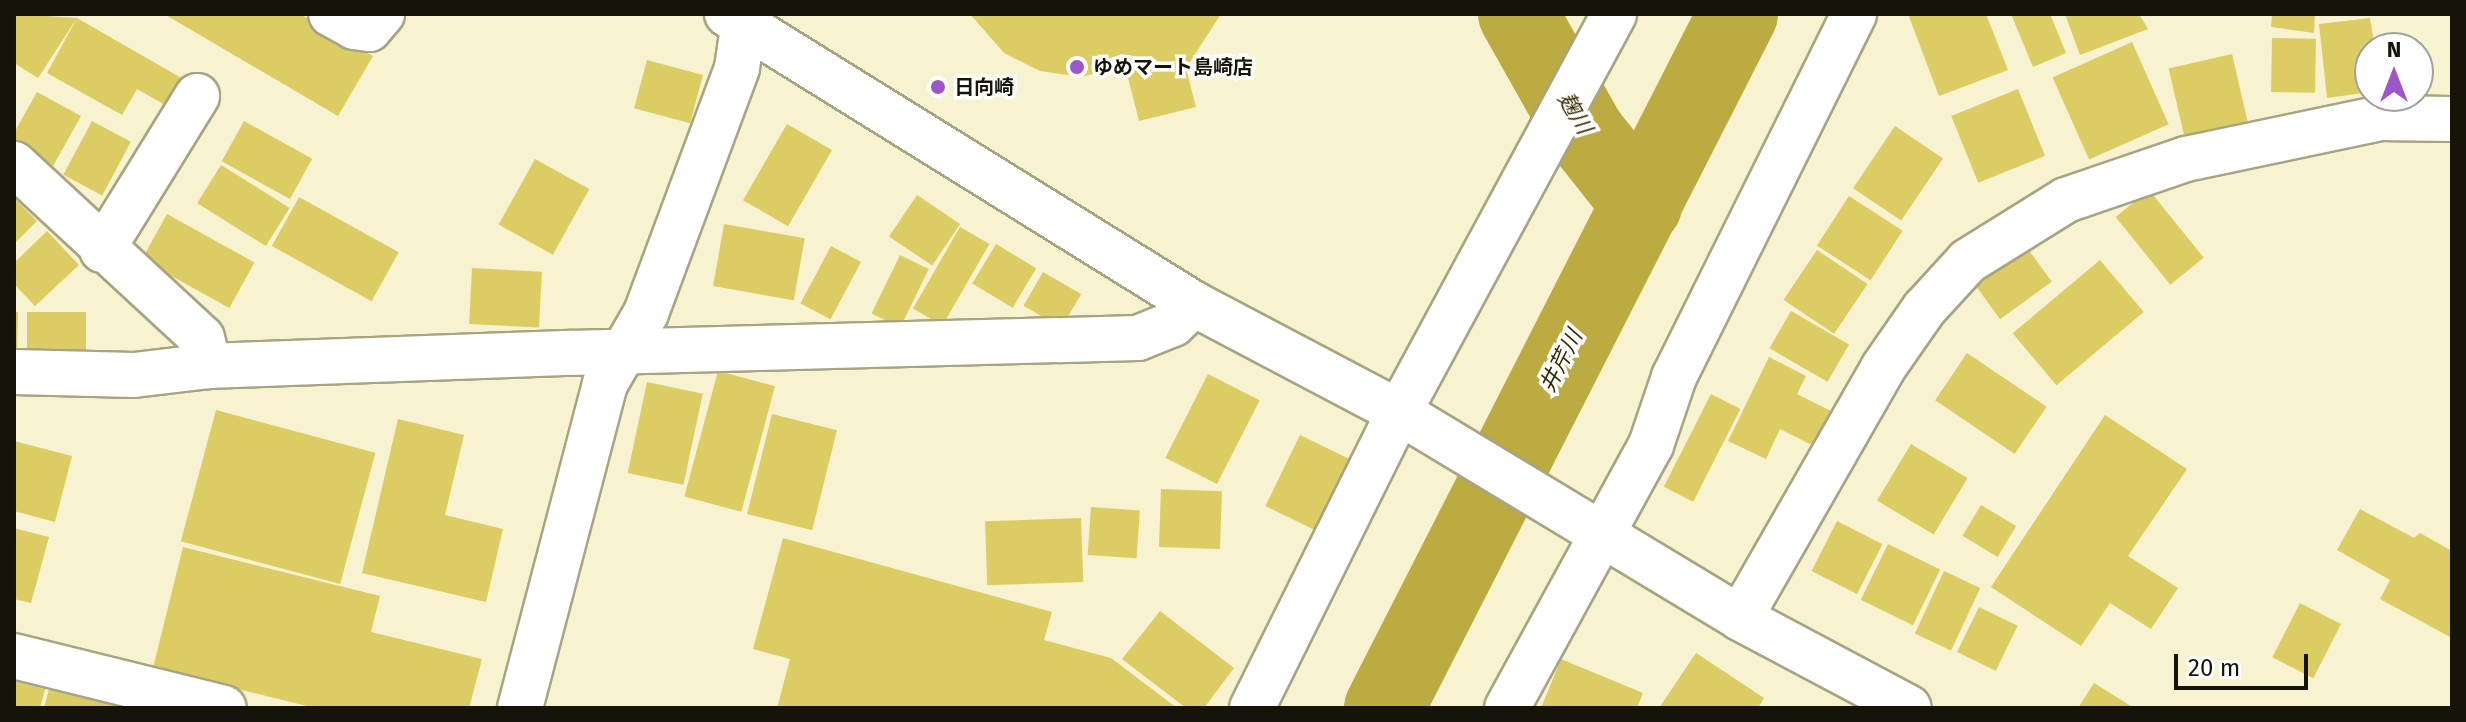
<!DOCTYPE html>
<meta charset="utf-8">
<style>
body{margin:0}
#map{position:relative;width:2466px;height:722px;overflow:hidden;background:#f7f2cf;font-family:"Fira Sans","Noto Sans JP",sans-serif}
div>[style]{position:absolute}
.river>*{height:80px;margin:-40px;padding:0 40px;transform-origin:40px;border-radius:40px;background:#bbab41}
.building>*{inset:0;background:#dccc64;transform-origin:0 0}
.roads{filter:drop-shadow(2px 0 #a8a482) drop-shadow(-2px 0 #a8a482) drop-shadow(0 2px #a8a482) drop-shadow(0 -2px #a8a482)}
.minor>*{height:44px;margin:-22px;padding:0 22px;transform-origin:22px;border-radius:22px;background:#fff}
.dots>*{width:22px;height:22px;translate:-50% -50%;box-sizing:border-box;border:4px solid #fefefe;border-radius:50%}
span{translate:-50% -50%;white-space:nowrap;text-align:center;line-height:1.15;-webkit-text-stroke:7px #fefefe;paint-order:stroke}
.poi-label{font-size:20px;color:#161408;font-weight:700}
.left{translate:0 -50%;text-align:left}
.water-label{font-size:22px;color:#322b00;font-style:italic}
.frame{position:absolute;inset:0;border:16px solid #161408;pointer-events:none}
.north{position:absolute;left:2354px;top:32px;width:80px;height:80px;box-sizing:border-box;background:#fefefe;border:2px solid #a1a09c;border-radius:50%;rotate:0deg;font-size:22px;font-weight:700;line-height:32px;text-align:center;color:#161408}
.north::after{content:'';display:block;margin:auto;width:28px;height:36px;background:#9e56ca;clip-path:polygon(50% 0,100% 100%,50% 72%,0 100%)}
.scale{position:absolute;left:2174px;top:654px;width:134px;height:36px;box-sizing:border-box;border:4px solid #161408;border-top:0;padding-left:10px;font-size:24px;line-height:28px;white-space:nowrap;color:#161408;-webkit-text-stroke:6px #fefefe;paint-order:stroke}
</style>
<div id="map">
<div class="river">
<div style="left:1518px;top:14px;width:137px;rotate:60.6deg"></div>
<div style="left:1585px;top:133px;width:92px;rotate:51.6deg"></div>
<div style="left:1384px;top:708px;width:779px;rotate:-62.97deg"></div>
</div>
<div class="building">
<div style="clip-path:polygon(14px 14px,77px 18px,38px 78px,14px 63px)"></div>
<div style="clip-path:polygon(164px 14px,300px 14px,373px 56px,338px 116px)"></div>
<div style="clip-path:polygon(970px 14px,1221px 14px,1186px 68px,1196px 107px,1139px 121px,1125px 66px,1081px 77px,1040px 71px,1004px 53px)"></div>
<div style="clip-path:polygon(1908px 14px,1986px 14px,2008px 70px,1939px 96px)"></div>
<div style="clip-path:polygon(2011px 14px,2050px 14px,2066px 53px,2033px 67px)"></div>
<div style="clip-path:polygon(2065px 14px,2139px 14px,2148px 29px,2080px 55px)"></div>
<div style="clip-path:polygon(2272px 14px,2315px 14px,2314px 33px,2271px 27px)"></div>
<div style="clip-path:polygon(77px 18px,190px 83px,174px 110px,137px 89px,122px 115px,47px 73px)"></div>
<div style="clip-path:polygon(2370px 18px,2375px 48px,2370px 48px,2370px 92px,2327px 98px,2319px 24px)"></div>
<div style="left:2272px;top:38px;width:44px;height:54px;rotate:1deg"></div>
<div style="left:2132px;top:42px;width:90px;height:87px;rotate:66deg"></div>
<div style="left:2232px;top:54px;width:71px;height:65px;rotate:77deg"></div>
<div style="left:647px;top:60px;width:58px;height:50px;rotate:15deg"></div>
<div style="left:2018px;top:89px;width:72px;height:72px;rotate:68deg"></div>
<div style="clip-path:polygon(37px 92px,81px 116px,53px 166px,14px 143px,14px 133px)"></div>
<div style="left:92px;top:121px;width:44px;height:61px;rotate:28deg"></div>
<div style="left:244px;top:121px;width:78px;height:46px;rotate:29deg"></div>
<div style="left:787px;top:124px;width:52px;height:88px;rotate:30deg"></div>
<div style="left:1895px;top:126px;width:58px;height:75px;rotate:34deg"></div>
<div style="left:535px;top:159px;width:62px;height:75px;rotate:29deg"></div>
<div style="left:221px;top:165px;width:81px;height:45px;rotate:32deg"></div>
<div style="left:2149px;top:190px;width:87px;height:43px;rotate:51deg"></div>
<div style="left:917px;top:195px;width:52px;height:50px;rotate:34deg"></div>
<div style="left:1849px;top:196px;width:64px;height:59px;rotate:33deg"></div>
<div style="left:299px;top:197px;width:114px;height:56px;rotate:29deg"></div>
<div style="clip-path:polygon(14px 198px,37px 221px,14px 244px)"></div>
<div style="left:167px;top:214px;width:100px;height:52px;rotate:29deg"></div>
<div style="left:724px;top:224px;width:82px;height:63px;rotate:10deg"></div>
<div style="left:960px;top:227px;width:34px;height:94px;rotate:30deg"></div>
<div style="clip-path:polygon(47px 231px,79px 265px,35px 306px,14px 284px,14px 263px)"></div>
<div style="left:2023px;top:242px;width:49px;height:64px;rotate:54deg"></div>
<div style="left:996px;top:244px;width:47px;height:46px;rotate:31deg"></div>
<div style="left:831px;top:246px;width:34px;height:65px;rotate:28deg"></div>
<div style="left:1817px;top:250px;width:61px;height:60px;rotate:34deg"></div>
<div style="left:900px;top:255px;width:32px;height:65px;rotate:26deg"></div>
<div style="left:2100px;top:260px;width:68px;height:114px;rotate:50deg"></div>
<div style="left:472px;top:268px;width:70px;height:56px;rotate:3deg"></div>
<div style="left:1043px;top:272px;width:44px;height:39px;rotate:30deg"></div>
<div style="left:1791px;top:311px;width:67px;height:43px;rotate:30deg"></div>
<div style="clip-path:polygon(14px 312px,18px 312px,17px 353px,14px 353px)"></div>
<div style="left:27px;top:312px;width:59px;height:41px"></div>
<div style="left:1967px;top:353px;width:96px;height:57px;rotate:34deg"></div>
<div style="clip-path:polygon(1769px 357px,1806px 376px,1797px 394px,1835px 413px,1818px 448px,1780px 429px,1766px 459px,1728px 441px)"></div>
<div style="left:718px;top:371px;width:59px;height:130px;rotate:15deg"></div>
<div style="left:1208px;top:374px;width:58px;height:94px;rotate:27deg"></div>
<div style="left:647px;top:382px;width:57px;height:93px;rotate:12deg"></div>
<div style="left:1711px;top:394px;width:33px;height:104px;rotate:27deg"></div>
<div style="left:216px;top:410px;width:165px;height:136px;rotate:15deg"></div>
<div style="left:772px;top:414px;width:67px;height:103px;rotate:14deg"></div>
<div style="clip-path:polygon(2105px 415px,2187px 469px,2128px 556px,2178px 588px,2151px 629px,2110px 603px,2081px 646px,1991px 587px)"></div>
<div style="clip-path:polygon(398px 419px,464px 435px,445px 515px,503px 529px,486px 602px,362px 573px)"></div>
<div style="left:1300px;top:435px;width:55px;height:79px;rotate:26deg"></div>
<div style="clip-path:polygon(14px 441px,72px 456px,55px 522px,14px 511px)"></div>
<div style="left:1911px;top:444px;width:66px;height:66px;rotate:31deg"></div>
<div style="left:1161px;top:489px;width:61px;height:58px;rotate:2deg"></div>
<div style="left:1981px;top:505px;width:41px;height:36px;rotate:31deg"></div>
<div style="left:1091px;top:507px;width:49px;height:48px;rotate:4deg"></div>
<div style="clip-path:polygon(2360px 509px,2414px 538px,2420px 533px,2452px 551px,2452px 638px,2380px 599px,2390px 580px,2337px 550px)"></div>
<div style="left:1081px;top:518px;width:64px;height:96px;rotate:88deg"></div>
<div style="left:1837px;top:521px;width:51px;height:56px;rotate:27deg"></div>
<div style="clip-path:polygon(14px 528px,49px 537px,31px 603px,14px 599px)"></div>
<div style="clip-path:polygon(783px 538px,1052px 612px,1044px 640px,1111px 658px,1177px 708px,777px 708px,790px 659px,753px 649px)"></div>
<div style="left:1888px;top:544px;width:58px;height:62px;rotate:26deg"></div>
<div style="clip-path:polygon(183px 547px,380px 596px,371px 632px,482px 659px,469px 708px,315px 708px,153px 668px)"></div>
<div style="left:1944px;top:571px;width:40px;height:69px;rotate:25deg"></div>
<div style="left:2300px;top:603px;width:46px;height:61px;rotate:27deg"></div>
<div style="left:1979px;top:607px;width:43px;height:50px;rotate:26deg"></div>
<div style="clip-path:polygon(1160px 611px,1234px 668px,1204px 708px,1186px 708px,1122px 659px)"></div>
<div style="clip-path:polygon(1696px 653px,1764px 698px,1758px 708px,1659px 708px)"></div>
<div style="clip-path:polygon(1561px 659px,1643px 693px,1637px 708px,1541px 708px)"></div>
<div style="clip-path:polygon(14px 681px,45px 689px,40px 708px,14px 708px)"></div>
<div style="clip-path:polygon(2094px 683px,2134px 708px,2078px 708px)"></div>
<div style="clip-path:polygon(50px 685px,124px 705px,123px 708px,44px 708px)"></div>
</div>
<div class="roads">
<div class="minor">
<div style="left:331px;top:14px;width:26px;rotate:29deg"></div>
<div style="left:354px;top:27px;width:15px;rotate:8deg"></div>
<div style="left:369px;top:29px;width:20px;rotate:-49deg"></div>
<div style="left:727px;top:14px;width:550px;rotate:31.84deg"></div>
<div style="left:1194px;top:304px;width:232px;rotate:27.8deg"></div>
<div style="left:1399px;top:412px;width:398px;rotate:31.1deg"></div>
<div style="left:1740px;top:618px;width:191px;rotate:28deg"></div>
<div style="left:14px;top:164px;width:256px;rotate:42.8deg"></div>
<div style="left:202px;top:338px;width:29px;rotate:76deg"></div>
<div style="left:102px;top:250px;width:181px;rotate:-58.3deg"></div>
<div style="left:14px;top:372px;width:120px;rotate:1.4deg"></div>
<div style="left:134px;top:375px;width:76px;rotate:-6.8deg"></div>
<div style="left:209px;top:366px;width:361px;rotate:-2.1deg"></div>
<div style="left:570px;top:353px;width:568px;rotate:-1.51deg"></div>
<div style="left:1138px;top:338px;width:38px;rotate:-22deg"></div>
<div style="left:1173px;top:324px;width:29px;rotate:-44deg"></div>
<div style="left:1740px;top:618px;width:288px;rotate:-60.2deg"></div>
<div style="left:1883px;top:368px;width:72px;rotate:-55.2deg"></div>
<div style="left:1924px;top:309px;width:65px;rotate:-47.5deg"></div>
<div style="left:1968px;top:261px;width:115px;rotate:-31.9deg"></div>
<div style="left:2066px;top:200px;width:127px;rotate:-18.9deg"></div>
<div style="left:2186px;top:159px;width:198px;rotate:-11.9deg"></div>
<div style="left:2380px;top:118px;width:72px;rotate:0.8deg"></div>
<div style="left:14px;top:656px;width:216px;rotate:13.9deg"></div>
<div style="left:520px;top:708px;width:335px;rotate:-75.3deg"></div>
<div style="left:605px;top:384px;width:82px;rotate:-60deg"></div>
<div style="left:646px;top:313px;width:261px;rotate:-69.6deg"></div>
<div style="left:737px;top:68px;width:55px;rotate:-81.6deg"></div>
<div style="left:1252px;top:708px;width:330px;rotate:-63.6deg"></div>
<div style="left:1399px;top:412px;width:452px;rotate:-61.6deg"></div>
<div style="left:1507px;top:708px;width:300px;rotate:-61.3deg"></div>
<div style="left:1651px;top:445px;width:72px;rotate:-71.3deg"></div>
<div style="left:1674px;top:377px;width:405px;rotate:-63.6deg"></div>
</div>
</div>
<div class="dots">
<div style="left:1077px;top:67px;background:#9e56ca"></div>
<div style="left:938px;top:87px;background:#9e56ca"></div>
</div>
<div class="poi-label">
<span class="left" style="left:1093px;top:67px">ゆめマート島崎店</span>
<span class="left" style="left:954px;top:87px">日向崎</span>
</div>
<div class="water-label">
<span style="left:1575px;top:113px;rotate:59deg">麹川</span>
<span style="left:1561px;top:361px;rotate:-63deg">井芹川</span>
</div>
<div class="frame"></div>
<div class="north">N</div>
<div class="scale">20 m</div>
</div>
